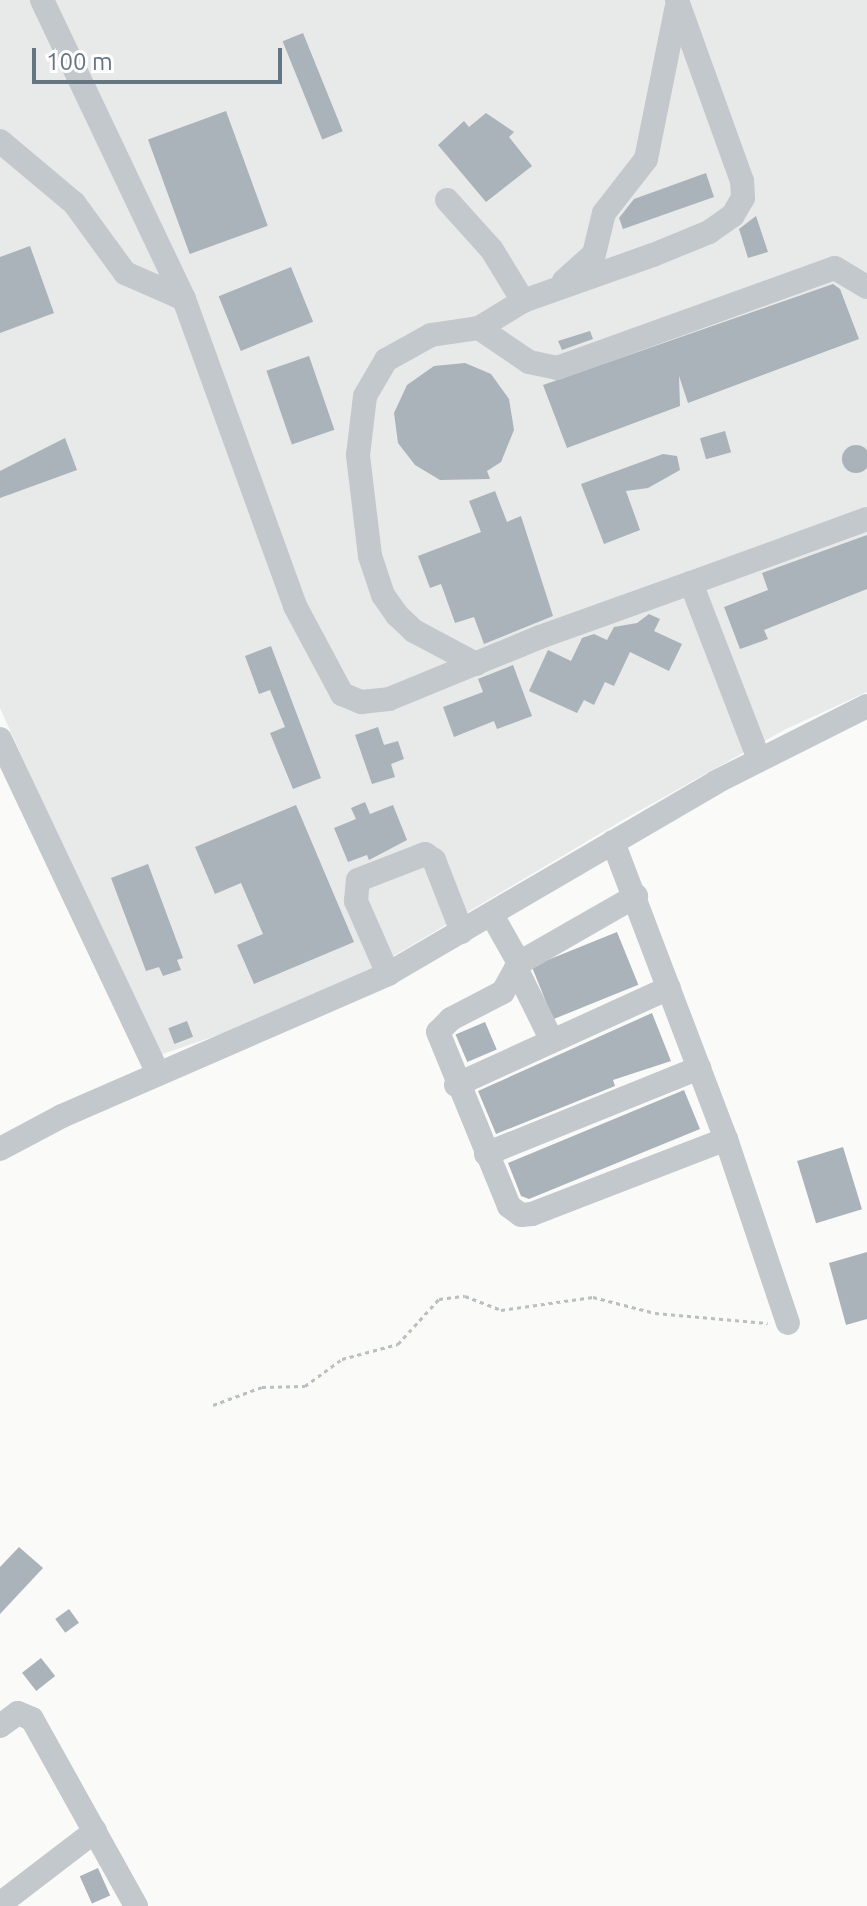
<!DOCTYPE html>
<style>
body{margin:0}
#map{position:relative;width:867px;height:1906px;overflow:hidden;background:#fafaf8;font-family:Ubuntu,sans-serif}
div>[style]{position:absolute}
.built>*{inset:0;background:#e8e9e9}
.building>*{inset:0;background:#aab3b9;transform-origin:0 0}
.round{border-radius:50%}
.path>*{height:3px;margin-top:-1.5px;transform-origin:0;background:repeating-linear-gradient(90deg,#bbbfc2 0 4px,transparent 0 8px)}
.minor>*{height:24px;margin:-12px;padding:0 12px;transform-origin:12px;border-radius:12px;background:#c3c8cc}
span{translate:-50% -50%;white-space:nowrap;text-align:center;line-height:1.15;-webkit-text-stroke:8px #fff;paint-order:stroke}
.scale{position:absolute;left:32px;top:48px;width:250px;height:36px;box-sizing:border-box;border:4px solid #657683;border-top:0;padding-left:10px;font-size:24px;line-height:28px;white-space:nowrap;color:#657683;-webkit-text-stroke:6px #fff;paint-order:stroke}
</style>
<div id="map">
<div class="built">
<div style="clip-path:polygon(0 0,867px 0,867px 692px,786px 729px,623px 820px,358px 977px,253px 1023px,157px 1056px,0 708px)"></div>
</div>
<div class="building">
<div style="left:303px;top:33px;width:106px;height:22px;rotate:68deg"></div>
<div style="left:226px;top:111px;width:122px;height:83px;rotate:70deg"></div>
<div style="clip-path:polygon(486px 113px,514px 132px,509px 137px,532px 166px,486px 202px,438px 145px,464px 121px,469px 127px)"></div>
<div style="clip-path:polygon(706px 173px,714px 197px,623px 229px,619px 218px,634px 199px)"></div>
<div style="clip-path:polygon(756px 216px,768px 252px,748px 258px,739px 229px)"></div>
<div style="clip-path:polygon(30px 246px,54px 313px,0 333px,0 257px)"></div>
<div style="left:291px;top:267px;width:59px;height:78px;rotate:68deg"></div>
<div style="clip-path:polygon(833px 284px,840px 289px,859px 339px,688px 403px,679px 376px,680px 406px,567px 448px,543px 385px)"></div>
<div style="clip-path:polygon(590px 331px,593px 339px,562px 350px,558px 341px)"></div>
<div style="left:309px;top:356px;width:78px;height:45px;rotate:71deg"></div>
<div style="clip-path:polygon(465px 363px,491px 374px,509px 399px,514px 430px,501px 462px,487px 471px,490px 479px,440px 480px,415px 465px,398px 443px,394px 413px,407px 385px,434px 366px)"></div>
<div style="left:725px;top:431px;width:22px;height:26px;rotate:74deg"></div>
<div style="clip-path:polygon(65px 438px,77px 470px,0 498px,0 471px)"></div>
<div class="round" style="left:842px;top:445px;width:28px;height:28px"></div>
<div style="clip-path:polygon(663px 454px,677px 456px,680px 470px,648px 488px,626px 491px,640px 530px,604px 544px,581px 484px)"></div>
<div style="clip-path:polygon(495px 491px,507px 522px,521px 516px,553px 616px,484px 644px,474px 617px,455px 623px,441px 584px,430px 588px,418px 556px,481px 532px,469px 501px)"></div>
<div style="clip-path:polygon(867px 535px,867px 589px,764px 630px,768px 639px,740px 649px,724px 607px,768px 590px,762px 573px)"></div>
<div style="clip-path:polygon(649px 614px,660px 619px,654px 631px,682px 644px,669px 671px,630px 652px,614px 686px,605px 682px,594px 705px,584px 700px,577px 713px,529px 691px,548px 650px,571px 661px,582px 638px,594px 634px,607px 640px,614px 627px,637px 623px)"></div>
<div style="clip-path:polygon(271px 646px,321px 778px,293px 789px,270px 733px,285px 727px,270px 690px,259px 694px,245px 656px)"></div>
<div style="clip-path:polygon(513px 665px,532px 716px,497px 729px,494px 721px,454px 737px,443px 707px,483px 692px,478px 679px)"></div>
<div style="clip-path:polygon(378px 727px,384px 745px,398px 741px,404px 759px,391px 764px,395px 777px,372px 784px,355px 735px)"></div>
<div style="clip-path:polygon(365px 802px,370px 814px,393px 805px,407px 840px,369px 860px,367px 855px,348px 862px,334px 828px,356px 819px,351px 808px)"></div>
<div style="clip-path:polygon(296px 805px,354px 942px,254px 984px,237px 945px,263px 934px,241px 883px,215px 894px,195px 847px)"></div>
<div style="clip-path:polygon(148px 864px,183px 958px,177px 960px,181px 970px,163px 976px,159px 967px,146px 971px,111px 878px)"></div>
<div style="left:617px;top:932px;width:57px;height:92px;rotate:68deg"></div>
<div style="clip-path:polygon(652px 1013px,671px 1061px,613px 1080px,615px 1086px,496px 1134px,478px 1091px)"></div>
<div style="left:187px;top:1021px;width:17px;height:20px;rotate:69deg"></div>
<div style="left:485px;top:1022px;width:30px;height:32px;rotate:67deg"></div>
<div style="clip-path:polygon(684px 1090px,700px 1129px,529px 1199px,521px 1196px,508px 1163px)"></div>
<div style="left:843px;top:1147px;width:65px;height:48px;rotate:73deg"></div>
<div style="clip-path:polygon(867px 1252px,867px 1319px,846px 1325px,829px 1263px)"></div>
<div style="clip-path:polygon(19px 1547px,43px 1568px,0 1614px,0 1567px)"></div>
<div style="left:69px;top:1609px;width:17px;height:17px;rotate:54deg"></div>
<div style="left:41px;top:1658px;width:23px;height:24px;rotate:52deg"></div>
<div style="left:98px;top:1868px;width:30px;height:20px;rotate:66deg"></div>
</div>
<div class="path">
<div style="left:213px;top:1405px;width:52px;rotate:-20.2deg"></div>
<div style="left:262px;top:1387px;width:43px;rotate:-1.3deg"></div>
<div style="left:305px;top:1386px;width:46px;rotate:-36.1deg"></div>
<div style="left:342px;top:1359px;width:58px;rotate:-15deg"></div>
<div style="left:398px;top:1344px;width:61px;rotate:-47.7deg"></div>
<div style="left:439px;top:1299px;width:26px;rotate:-7deg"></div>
<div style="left:465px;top:1296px;width:39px;rotate:21deg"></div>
<div style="left:501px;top:1310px;width:93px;rotate:-8deg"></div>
<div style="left:593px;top:1297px;width:64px;rotate:14.5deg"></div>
<div style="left:655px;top:1313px;width:113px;rotate:5.1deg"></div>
</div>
<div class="minor">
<div style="left:42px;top:0;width:331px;rotate:64.6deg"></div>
<div style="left:184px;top:299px;width:326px;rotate:70.1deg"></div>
<div style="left:295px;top:606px;width:100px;rotate:61.9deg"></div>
<div style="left:342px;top:694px;width:21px;rotate:23deg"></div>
<div style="left:361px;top:702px;width:28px;rotate:-6deg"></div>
<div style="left:389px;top:699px;width:163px;rotate:-22.3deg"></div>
<div style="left:540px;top:637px;width:160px;rotate:-19.7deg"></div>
<div style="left:691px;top:583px;width:189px;rotate:68.9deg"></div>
<div style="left:0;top:141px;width:97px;rotate:40deg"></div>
<div style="left:74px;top:203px;width:87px;rotate:53.9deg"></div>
<div style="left:125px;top:273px;width:64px;rotate:23.8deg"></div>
<div style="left:447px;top:200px;width:67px;rotate:48deg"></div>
<div style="left:492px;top:250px;width:60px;rotate:58.7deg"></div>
<div style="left:564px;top:281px;width:40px;rotate:-42deg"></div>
<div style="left:594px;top:254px;width:42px;rotate:-76.3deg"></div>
<div style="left:604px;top:213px;width:68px;rotate:-52.1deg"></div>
<div style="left:646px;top:159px;width:152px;rotate:-78.6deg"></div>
<div style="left:479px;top:328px;width:52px;rotate:-31.5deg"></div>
<div style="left:523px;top:301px;width:138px;rotate:-19.5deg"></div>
<div style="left:653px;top:255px;width:61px;rotate:-22.3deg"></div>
<div style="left:709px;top:232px;width:29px;rotate:-35deg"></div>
<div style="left:733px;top:215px;width:20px;rotate:-60deg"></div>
<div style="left:743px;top:198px;width:17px;rotate:-93deg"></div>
<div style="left:742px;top:181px;width:192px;rotate:-109.8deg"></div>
<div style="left:691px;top:583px;width:187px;rotate:-20deg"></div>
<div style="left:476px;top:664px;width:70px;rotate:-152deg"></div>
<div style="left:414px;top:631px;width:23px;rotate:-137deg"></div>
<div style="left:397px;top:615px;width:24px;rotate:-125deg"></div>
<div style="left:383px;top:595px;width:41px;rotate:-108.4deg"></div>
<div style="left:370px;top:556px;width:102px;rotate:-96.8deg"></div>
<div style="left:358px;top:455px;width:59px;rotate:-83.2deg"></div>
<div style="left:365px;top:396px;width:42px;rotate:-59.7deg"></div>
<div style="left:386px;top:360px;width:51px;rotate:-29.1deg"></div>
<div style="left:431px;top:335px;width:49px;rotate:-8.3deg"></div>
<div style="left:479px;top:328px;width:60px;rotate:34.2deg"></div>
<div style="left:529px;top:362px;width:29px;rotate:12deg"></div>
<div style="left:557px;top:368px;width:295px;rotate:-19.8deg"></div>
<div style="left:835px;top:268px;width:37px;rotate:31deg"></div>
<div style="left:0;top:739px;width:369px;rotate:64.7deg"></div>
<div style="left:613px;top:842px;width:318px;rotate:69.2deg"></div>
<div style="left:726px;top:1139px;width:194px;rotate:71.4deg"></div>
<div style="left:492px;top:915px;width:55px;rotate:60.6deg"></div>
<div style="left:519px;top:963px;width:33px;rotate:119deg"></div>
<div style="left:503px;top:992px;width:59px;rotate:152.6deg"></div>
<div style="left:451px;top:1019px;width:18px;rotate:135deg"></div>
<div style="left:438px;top:1032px;width:188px;rotate:67.8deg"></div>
<div style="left:509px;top:1206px;width:15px;rotate:37deg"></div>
<div style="left:521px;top:1215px;width:11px;rotate:-5deg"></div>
<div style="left:532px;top:1214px;width:208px;rotate:-21.1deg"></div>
<div style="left:519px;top:963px;width:135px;rotate:-29.8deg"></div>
<div style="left:516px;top:968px;width:81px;rotate:63.7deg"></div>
<div style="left:388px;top:974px;width:80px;rotate:-113.7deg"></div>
<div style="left:356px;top:901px;width:21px;rotate:-85deg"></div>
<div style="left:358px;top:880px;width:72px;rotate:-21.2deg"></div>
<div style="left:425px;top:854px;width:11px;rotate:34deg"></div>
<div style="left:434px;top:860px;width:77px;rotate:68.7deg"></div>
<div style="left:456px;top:1085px;width:234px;rotate:-24.5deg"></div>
<div style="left:0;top:1149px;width:70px;rotate:-28deg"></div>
<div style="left:62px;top:1116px;width:356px;rotate:-23.5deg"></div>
<div style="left:388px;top:974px;width:380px;rotate:-30.3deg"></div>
<div style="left:716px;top:782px;width:169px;rotate:-26.7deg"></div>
<div style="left:486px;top:1154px;width:230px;rotate:-22deg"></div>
<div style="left:0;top:1726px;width:22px;rotate:-36deg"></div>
<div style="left:18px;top:1713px;width:15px;rotate:23deg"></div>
<div style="left:32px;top:1719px;width:214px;rotate:60.9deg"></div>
<div style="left:0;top:1904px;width:120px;rotate:-37.5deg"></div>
</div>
<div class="scale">100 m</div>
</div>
